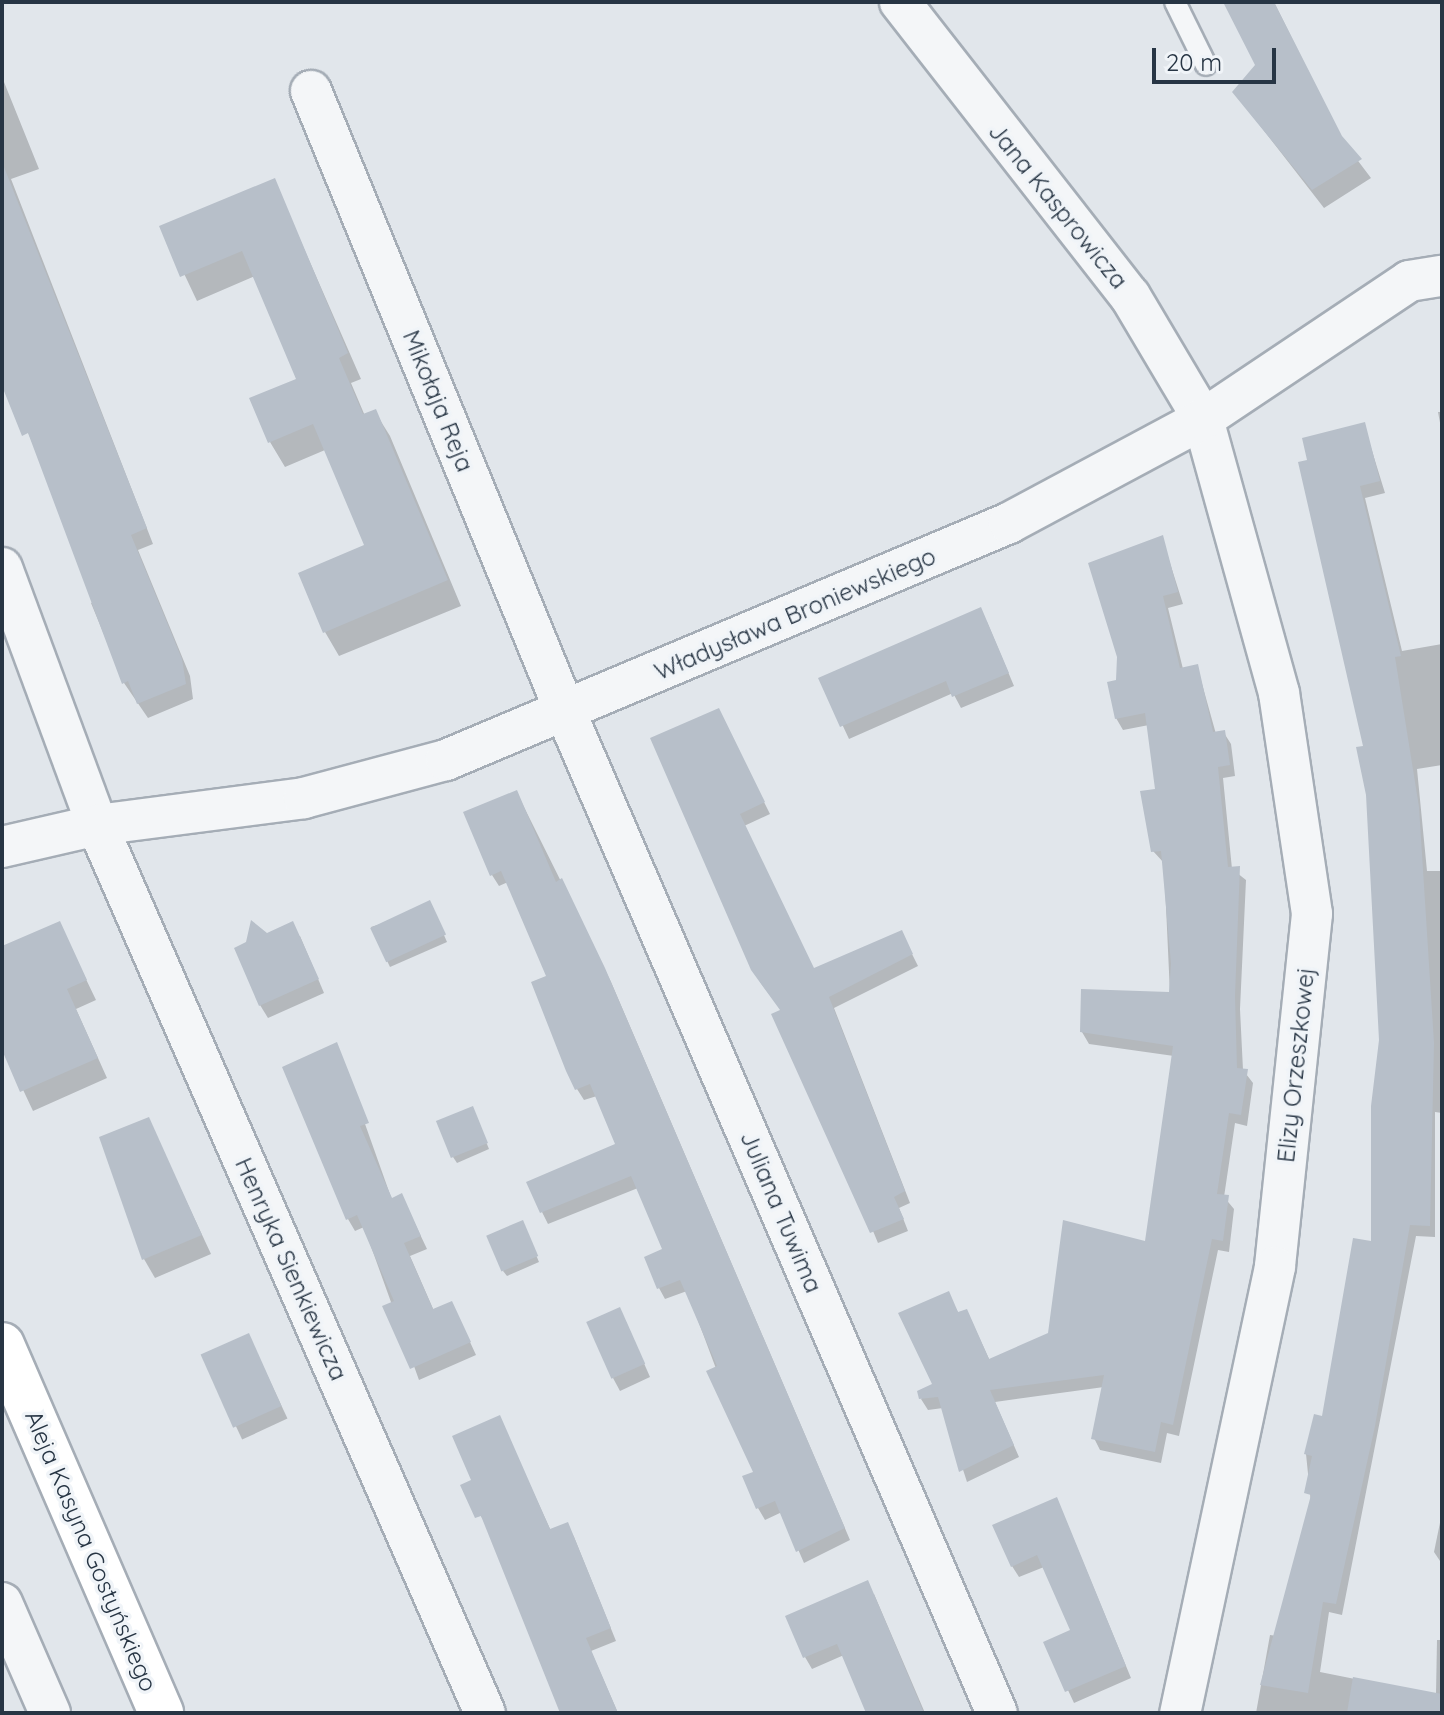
<!DOCTYPE html>
<meta charset="utf-8">
<style>
body{margin:0}
#map{position:relative;width:1444px;height:1715px;overflow:hidden;background:#e1e6eb;font-family:Quicksand,sans-serif}
div>[style]{position:absolute}
.shadow>*{inset:0;background:#0003;transform-origin:0 0}
.building>*{inset:0;background:#b7bfc9;transform-origin:0 0}
.roads{filter:drop-shadow(2px 0 #a5adb6) drop-shadow(-2px 0 #a5adb6) drop-shadow(0 2px #a5adb6) drop-shadow(0 -2px #a5adb6)}
.lane>*{height:20px;margin:-10px;padding:0 10px;transform-origin:10px;border-radius:10px;background:#f4f6f8}
.street>*{height:40px;margin:-20px;padding:0 20px;transform-origin:20px;border-radius:20px;background:#f4f6f8}
.secondary>*{height:44px;margin:-22px;padding:0 22px;transform-origin:22px;border-radius:22px;background:#fff}
span{translate:-50% -50%;white-space:nowrap;text-align:center;line-height:1.15;-webkit-text-stroke:7px #f0f4f8;paint-order:stroke}
.street-label{font-size:24px;color:#273544}
.frame{position:absolute;inset:0;border:4px solid #273544;pointer-events:none}
.scale{position:absolute;left:1152px;top:48px;width:124px;height:36px;box-sizing:border-box;border:4px solid #273544;border-top:0;padding-left:10px;font-size:24px;line-height:28px;white-space:nowrap;color:#273544;-webkit-text-stroke:6px #f0f4f8;paint-order:stroke}
</style>
<div id="map">
<div class="shadow">
<div style="clip-path:polygon(1225px 2px,1274px 2px,1343px 141px,1371px 178px,1324px 208px,1234px 92px,1258px 66px)"></div>
<div style="clip-path:polygon(2px 77px,39px 169px,11px 179px,153px 544px,138px 550px,190px 676px,193px 699px,148px 718px,124px 683px,91px 603px,98px 600px,2px 370px)"></div>
<div style="clip-path:polygon(274px 180px,361px 379px,351px 383px,365px 416px,375px 412px,390px 436px,461px 606px,339px 656px,325px 632px,367px 547px,325px 450px,285px 467px,270px 442px,299px 380px,255px 276px,197px 301px,162px 227px)"></div>
<div style="clip-path:polygon(1438px 412px,1442px 412px,1442px 433px)"></div>
<div style="clip-path:polygon(1364px 425px,1385px 493px,1365px 498px,1402px 651px,1442px 644px,1442px 765px,1417px 769px,1427px 871px,1442px 871px,1442px 1113px,1435px 1112px,1435px 1237px,1416px 1236px,1342px 1615px,1329px 1612px,1320px 1672px,1400px 1688px,1404px 1713px,1256px 1713px,1270px 1635px,1277px 1636px,1311px 1503px,1306px 1454px,1324px 1418px,1373px 1243px,1381px 1040px,1365px 748px,1310px 461px)"></div>
<div style="clip-path:polygon(1162px 538px,1183px 604px,1168px 608px,1183px 669px,1197px 666px,1216px 734px,1224px 733px,1231px 744px,1235px 776px,1223px 778px,1232px 869px,1246px 880px,1240px 1009px,1243px 1070px,1253px 1083px,1247px 1126px,1235px 1123px,1224px 1197px,1234px 1209px,1229px 1252px,1218px 1250px,1179px 1436px,1167px 1433px,1161px 1463px,1100px 1450px,1094px 1438px,1104px 1387px,995px 1402px,1019px 1457px,967px 1482px,943px 1408px,928px 1410px,921px 1399px,934px 1385px,948px 1294px,959px 1314px,967px 1311px,990px 1361px,1050px 1334px,1147px 1243px,1174px 1056px,1089px 1044px,1082px 1032px,1170px 994px,1164px 863px,1153px 851px,1157px 791px,1149px 725px,1123px 730px,1116px 718px,1118px 681px)"></div>
<div style="clip-path:polygon(987px 622px,1014px 686px,961px 708px,953px 693px,849px 739px,821px 679px)"></div>
<div style="clip-path:polygon(724px 722px,770px 814px,744px 826px,814px 971px,907px 944px,918px 966px,834px 1008px,910px 1203px,899px 1208px,908px 1231px,878px 1243px,782px 1011px,760px 982px)"></div>
<div style="clip-path:polygon(517px 793px,611px 982px,850px 1540px,804px 1563px,782px 1512px,765px 1520px,758px 1508px,755px 1473px,687px 1291px,665px 1299px,659px 1288px,665px 1250px,638px 1188px,548px 1224px,542px 1212px,618px 1145px,597px 1096px,584px 1100px,577px 1089px,549px 977px,508px 882px,499px 886px,492px 875px)"></div>
<div style="clip-path:polygon(432px 908px,447px 942px,390px 967px,371px 927px)"></div>
<div style="clip-path:polygon(59px 923px,96px 1000px,76px 1009px,107px 1078px,33px 1111px,2px 1045px,2px 948px)"></div>
<div style="clip-path:polygon(267px 935px,300px 936px,324px 993px,268px 1018px,260px 1005px)"></div>
<div style="clip-path:polygon(337px 1045px,392px 1200px,408px 1209px,427px 1249px,410px 1256px,434px 1311px,458px 1316px,476px 1355px,419px 1380px,364px 1227px,355px 1231px,348px 1219px)"></div>
<div style="clip-path:polygon(475px 1115px,489px 1149px,457px 1163px,453px 1157px)"></div>
<div style="clip-path:polygon(148px 1119px,211px 1254px,155px 1278px,144px 1259px)"></div>
<div style="clip-path:polygon(525px 1229px,539px 1262px,507px 1276px,503px 1271px)"></div>
<div style="clip-path:polygon(626px 1322px,650px 1377px,620px 1391px,613px 1378px)"></div>
<div style="left:249px;top:1336px;width:91px;height:50px;rotate:65deg"></div>
<div style="clip-path:polygon(499px 1417px,551px 1531px,567px 1524px,574px 1537px,616px 1641px,591px 1651px,618px 1713px,563px 1713px,488px 1528px,463px 1486px,473px 1481px)"></div>
<div style="clip-path:polygon(1057px 1499px,1131px 1678px,1074px 1703px,1046px 1643px,1072px 1631px,1044px 1567px,1019px 1577px,1012px 1566px)"></div>
<div style="clip-path:polygon(1442px 1513px,1442px 1564px,1434px 1552px)"></div>
<div style="clip-path:polygon(874px 1594px,925px 1713px,868px 1713px,844px 1655px,812px 1669px,805px 1657px)"></div>
<div style="clip-path:polygon(1437px 1640px,1442px 1640px,1442px 1705px,1436px 1694px)"></div>
</div>
<div class="building">
<div style="clip-path:polygon(1223px 2px,1274px 2px,1342px 136px,1362px 159px,1312px 190px,1232px 92px,1255px 65px)"></div>
<div style="clip-path:polygon(2px 162px,147px 528px,131px 535px,182px 659px,186px 684px,137px 704px,128px 681px,122px 684px,28px 433px,22px 436px,2px 386px)"></div>
<div style="clip-path:polygon(275px 178px,348px 353px,339px 358px,363px 414px,376px 409px,448px 580px,323px 633px,298px 573px,364px 545px,313px 424px,268px 443px,249px 398px,296px 379px,242px 251px,180px 277px,159px 226px)"></div>
<div style="clip-path:polygon(1365px 422px,1380px 481px,1360px 486px,1401px 656px,1395px 657px,1419px 807px,1434px 1043px,1430px 1226px,1410px 1225px,1375px 1426px,1336px 1604px,1323px 1602px,1308px 1693px,1260px 1685px,1311px 1495px,1304px 1493px,1312px 1456px,1304px 1454px,1314px 1414px,1322px 1416px,1353px 1238px,1371px 1241px,1371px 1106px,1379px 1040px,1366px 795px,1356px 747px,1363px 746px,1298px 462px,1307px 460px,1302px 438px)"></div>
<div style="clip-path:polygon(1163px 535px,1178px 592px,1163px 596px,1180px 668px,1198px 664px,1213px 732px,1225px 730px,1230px 765px,1218px 767px,1228px 867px,1240px 866px,1235px 996px,1237px 1068px,1248px 1069px,1241px 1115px,1229px 1113px,1217px 1194px,1229px 1195px,1223px 1241px,1212px 1239px,1173px 1425px,1161px 1422px,1155px 1452px,1091px 1439px,1104px 1375px,990px 1390px,1014px 1445px,959px 1472px,938px 1397px,919px 1399px,917px 1391px,932px 1384px,898px 1313px,949px 1291px,958px 1312px,967px 1309px,989px 1359px,1048px 1333px,1063px 1220px,1145px 1241px,1173px 1046px,1080px 1032px,1081px 989px,1169px 992px,1171px 964px,1161px 851px,1151px 852px,1140px 791px,1155px 789px,1145px 713px,1115px 719px,1107px 682px,1116px 680px,1117px 657px,1088px 563px)"></div>
<div style="clip-path:polygon(981px 607px,1009px 673px,952px 697px,946px 681px,840px 727px,818px 678px)"></div>
<div style="clip-path:polygon(719px 708px,765px 802px,740px 814px,814px 968px,902px 930px,913px 954px,829px 997px,905px 1191px,894px 1197px,904px 1219px,870px 1233px,771px 1014px,780px 1010px,751px 970px,650px 738px)"></div>
<div style="clip-path:polygon(517px 790px,556px 882px,562px 878px,605px 968px,845px 1528px,796px 1552px,775px 1501px,756px 1509px,742px 1476px,753px 1472px,706px 1371px,717px 1366px,680px 1280px,657px 1289px,644px 1257px,662px 1249px,631px 1176px,540px 1213px,526px 1182px,615px 1144px,590px 1084px,575px 1090px,566px 1071px,531px 982px,546px 976px,501px 871px,490px 876px,463px 812px)"></div>
<div style="left:430px;top:900px;width:38px;height:66px;rotate:65deg"></div>
<div style="clip-path:polygon(251px 920px,267px 933px,293px 921px,319px 979px,259px 1006px,234px 948px,246px 942px)"></div>
<div style="clip-path:polygon(60px 921px,87px 980px,67px 989px,98px 1058px,20px 1092px,2px 1050px,2px 946px)"></div>
<div style="clip-path:polygon(337px 1042px,369px 1123px,360px 1126px,392px 1198px,402px 1193px,421px 1236px,404px 1243px,433px 1309px,452px 1301px,471px 1342px,410px 1369px,382px 1306px,394px 1301px,357px 1215px,346px 1220px,282px 1067px)"></div>
<div style="left:473px;top:1106px;width:40px;height:40px;rotate:68deg"></div>
<div style="clip-path:polygon(149px 1117px,202px 1235px,142px 1260px,99px 1137px)"></div>
<div style="left:523px;top:1220px;width:39px;height:40px;rotate:67deg"></div>
<div style="left:620px;top:1307px;width:62px;height:37px;rotate:66deg"></div>
<div style="left:249px;top:1333px;width:80px;height:53px;rotate:66deg"></div>
<div style="clip-path:polygon(500px 1415px,550px 1529px,568px 1522px,611px 1628px,586px 1638px,618px 1713px,560px 1713px,481px 1516px,475px 1518px,460px 1485px,471px 1480px,452px 1436px)"></div>
<div style="clip-path:polygon(1057px 1497px,1126px 1666px,1065px 1692px,1043px 1642px,1070px 1630px,1037px 1555px,1011px 1567px,992px 1525px)"></div>
<div style="clip-path:polygon(868px 1580px,879px 1606px,924px 1713px,866px 1713px,837px 1644px,803px 1658px,785px 1616px)"></div>
<div style="clip-path:polygon(1353px 1677px,1442px 1694px,1442px 1713px,1347px 1713px)"></div>
</div>
<div class="roads">
<div class="lane">
<div style="left:1175px;top:2px;width:70px;rotate:63.8deg"></div>
</div>
<div class="street">
<div style="left:900px;top:2px;width:373px;rotate:52deg"></div>
<div style="left:1130px;top:296px;width:143px;rotate:59.3deg"></div>
<div style="left:1203px;top:419px;width:284px;rotate:74.5deg"></div>
<div style="left:1279px;top:693px;width:223px;rotate:81.5deg"></div>
<div style="left:1312px;top:914px;width:355px;rotate:96deg"></div>
<div style="left:1275px;top:1267px;width:456px;rotate:102deg"></div>
<div style="left:311px;top:91px;width:670px;rotate:67.72deg"></div>
<div style="left:565px;top:711px;width:1091px;rotate:66.68deg"></div>
<div style="left:2px;top:568px;width:274px;rotate:69.7deg"></div>
<div style="left:97px;top:825px;width:969px;rotate:66.4deg"></div>
<div style="left:2px;top:847px;width:98px;rotate:-13deg"></div>
<div style="left:97px;top:825px;width:209px;rotate:-7.4deg"></div>
<div style="left:304px;top:798px;width:147px;rotate:-15deg"></div>
<div style="left:446px;top:760px;width:611px;rotate:-22.83deg"></div>
<div style="left:1009px;top:523px;width:220px;rotate:-28.2deg"></div>
<div style="left:1203px;top:419px;width:248px;rotate:-33.8deg"></div>
<div style="left:1409px;top:281px;width:33px;rotate:-9deg"></div>
<div style="left:2px;top:1603px;width:120px;rotate:66.4deg"></div>
</div>
<div class="secondary">
<div style="left:2px;top:1345px;width:401px;rotate:66.6deg"></div>
</div>
</div>
<div class="street-label">
<span style="left:1058px;top:206px;rotate:51deg">Jana Kasprowicza</span>
<span style="left:438px;top:401px;rotate:68deg">Mikołaja Reja</span>
<span style="left:795px;top:614px;rotate:-23deg">Władysława Broniewskiego</span>
<span style="left:1296px;top:1065px;rotate:-84deg">Elizy Orzeszkowej</span>
<span style="left:781px;top:1212px;rotate:67deg">Juliana Tuwima</span>
<span style="left:291px;top:1269px;rotate:66deg">Henryka Sienkiewicza</span>
<span style="left:91px;top:1551px;rotate:67deg">Aleja Kasyna Gostyńskiego</span>
</div>
<div class="frame"></div>
<div class="scale">20 m</div>
</div>
